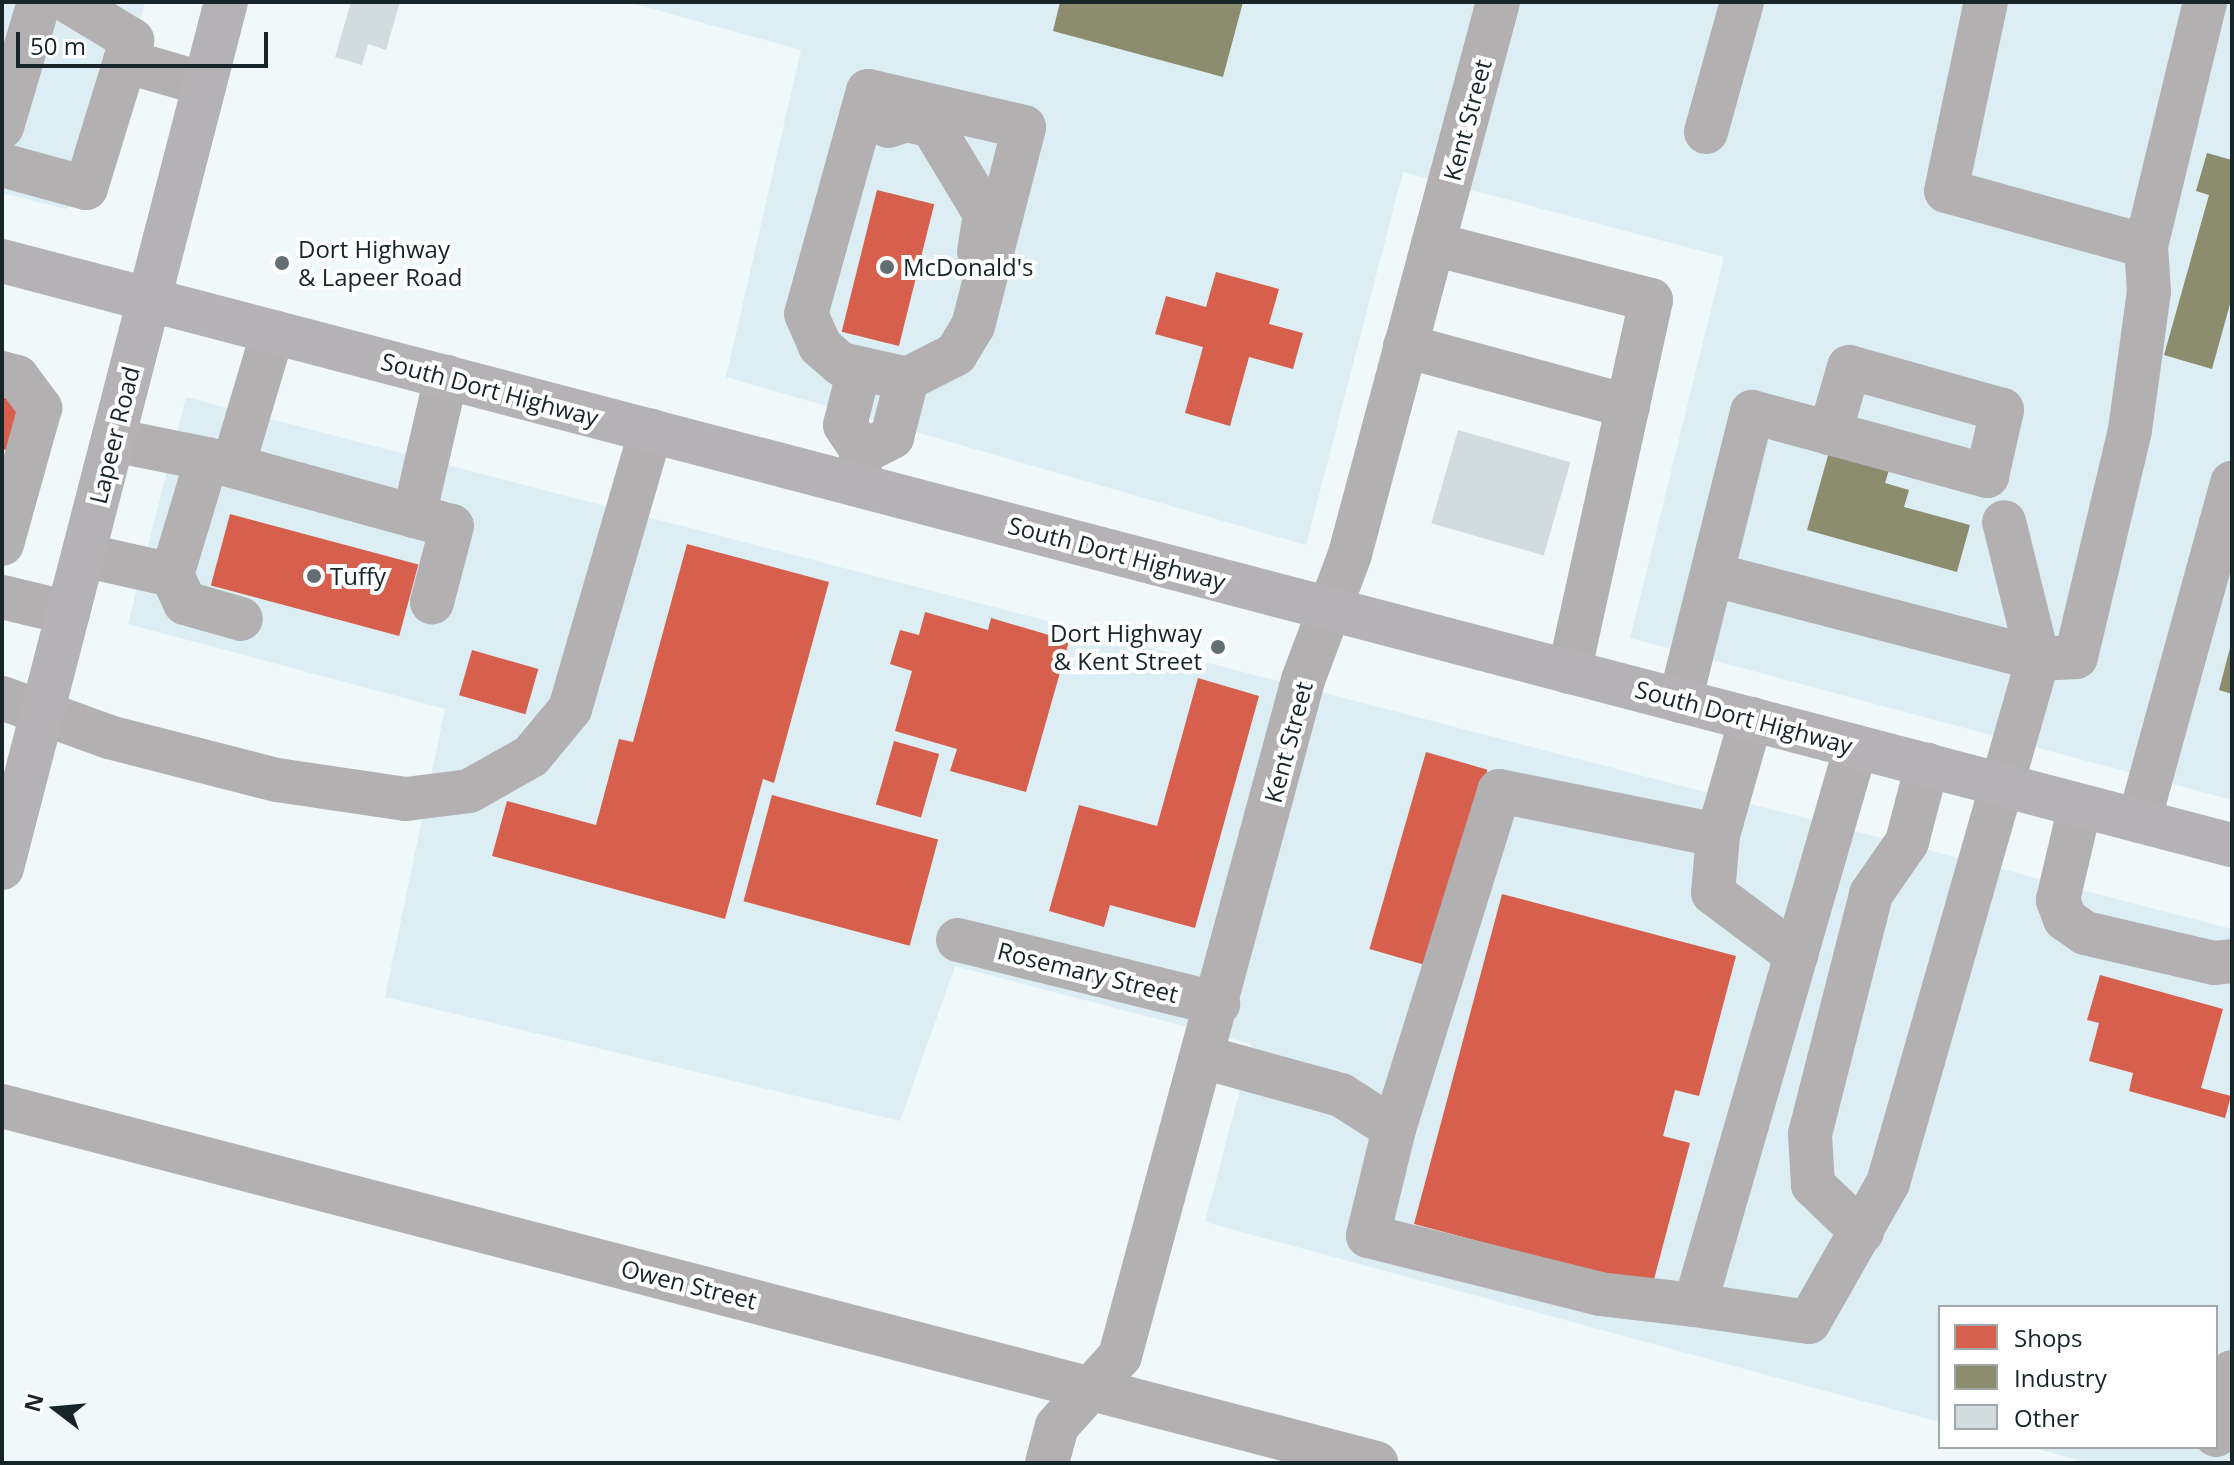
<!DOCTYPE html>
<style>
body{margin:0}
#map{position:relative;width:2234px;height:1465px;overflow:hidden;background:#f0f8fa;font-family:"Open Sans",sans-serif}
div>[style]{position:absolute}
.built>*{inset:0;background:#dceef4}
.shops>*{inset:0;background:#d6604d;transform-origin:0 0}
.industry>*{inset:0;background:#8c8c6e}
.building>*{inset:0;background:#d2dcdf;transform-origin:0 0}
.minor>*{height:44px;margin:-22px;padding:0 22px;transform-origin:22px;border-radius:22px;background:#b3b0b1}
.major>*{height:44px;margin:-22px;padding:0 22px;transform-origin:22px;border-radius:22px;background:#b4b2b4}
.dots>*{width:22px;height:22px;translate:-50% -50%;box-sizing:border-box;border:4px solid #fff;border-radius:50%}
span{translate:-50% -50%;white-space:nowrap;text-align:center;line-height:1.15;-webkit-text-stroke:8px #fff;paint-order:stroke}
.street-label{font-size:24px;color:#172428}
.poi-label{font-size:24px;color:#172428}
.left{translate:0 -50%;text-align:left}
.right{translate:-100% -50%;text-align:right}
.frame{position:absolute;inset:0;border:4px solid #172428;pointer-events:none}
.legend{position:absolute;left:1938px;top:1305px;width:280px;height:144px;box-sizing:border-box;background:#fff;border:2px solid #a2a7a9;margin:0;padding:10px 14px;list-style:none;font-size:24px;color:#172428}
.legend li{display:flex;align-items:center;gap:16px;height:40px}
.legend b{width:40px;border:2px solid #a2a7a9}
.north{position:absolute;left:16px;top:1369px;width:80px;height:80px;-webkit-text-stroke:6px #fff;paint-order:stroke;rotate:286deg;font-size:22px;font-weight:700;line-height:32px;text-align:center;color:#172428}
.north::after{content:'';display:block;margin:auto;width:28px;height:36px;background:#172428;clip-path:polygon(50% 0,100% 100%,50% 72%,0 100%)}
.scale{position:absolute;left:16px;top:32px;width:252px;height:36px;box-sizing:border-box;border:4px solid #172428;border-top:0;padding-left:10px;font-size:24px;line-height:28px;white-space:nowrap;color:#172428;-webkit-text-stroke:6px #fff;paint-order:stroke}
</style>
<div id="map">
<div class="built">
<div style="clip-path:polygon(2px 2px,145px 2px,97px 183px,66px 209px,2px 193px)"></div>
<div style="clip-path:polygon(628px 2px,2232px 2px,2232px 800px,1630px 638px,1724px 257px,1403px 172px,1306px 545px,726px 377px,801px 50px)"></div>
<div style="clip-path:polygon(186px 397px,2232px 929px,2232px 1463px,2089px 1463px,2030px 1447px,2216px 1447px,2216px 1307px,1940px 1307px,1940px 1422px,1205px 1222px,1252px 1044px,955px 966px,900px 1121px,385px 997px,445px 709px,128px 624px)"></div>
</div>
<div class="shops">
<div style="left:877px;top:190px;width:59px;height:146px;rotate:14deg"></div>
<div style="clip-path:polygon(1216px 272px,1279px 289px,1269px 324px,1303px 333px,1293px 369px,1249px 357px,1230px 426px,1185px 413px,1203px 347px,1155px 334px,1166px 296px,1206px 307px)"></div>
<div style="clip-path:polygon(2px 397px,34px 406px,21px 454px,2px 449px)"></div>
<div style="left:230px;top:514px;width:195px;height:74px;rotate:15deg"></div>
<div style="clip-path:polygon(687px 544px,829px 582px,774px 783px,763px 779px,725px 919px,492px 856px,507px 801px,596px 825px,619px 739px,633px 742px)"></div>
<div style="clip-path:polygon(925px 612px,988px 630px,991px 618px,1069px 641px,1026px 792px,950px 771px,957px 749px,895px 731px,912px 671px,890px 664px,900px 630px,919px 635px)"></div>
<div style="left:472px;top:650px;width:69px;height:47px;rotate:16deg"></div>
<div style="clip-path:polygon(1198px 678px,1259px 696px,1195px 928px,1110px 905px,1104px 927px,1049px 911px,1079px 805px,1157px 826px)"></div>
<div style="left:894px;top:741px;width:47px;height:66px;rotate:16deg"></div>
<div style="left:1426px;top:752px;width:64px;height:205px;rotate:16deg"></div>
<div style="left:772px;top:795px;width:172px;height:110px;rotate:15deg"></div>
<div style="clip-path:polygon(1502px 894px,1736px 956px,1699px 1096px,1675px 1090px,1663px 1136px,1690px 1143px,1652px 1287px,1414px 1224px)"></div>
<div style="clip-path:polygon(2100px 975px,2223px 1009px,2201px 1088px,2231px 1096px,2225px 1118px,2129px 1091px,2133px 1073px,2089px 1061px,2099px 1023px,2087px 1020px)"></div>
</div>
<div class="industry">
<div style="clip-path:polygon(1060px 2px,1243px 2px,1223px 77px,1053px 31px)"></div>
<div style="clip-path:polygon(2207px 153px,2232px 160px,2232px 297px,2212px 369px,2164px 355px,2209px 195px,2196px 191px)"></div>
<div style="clip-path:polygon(1829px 452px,1889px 470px,1885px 483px,1909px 490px,1904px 507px,1970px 525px,1957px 572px,1807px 530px)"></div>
<div style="clip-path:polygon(2231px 644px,2232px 644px,2232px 694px,2219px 690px)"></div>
</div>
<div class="building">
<div style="clip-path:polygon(351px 2px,400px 2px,386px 50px,368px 44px,362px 65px,335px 57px)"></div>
<div style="left:1458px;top:430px;width:117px;height:97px;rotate:16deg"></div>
</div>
<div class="minor">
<div style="left:69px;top:2px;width:74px;rotate:31.1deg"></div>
<div style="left:132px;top:40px;width:22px;rotate:108deg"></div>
<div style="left:125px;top:61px;width:82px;rotate:16.2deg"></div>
<div style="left:888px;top:126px;width:20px;rotate:-18deg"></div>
<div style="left:907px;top:120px;width:26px;rotate:13deg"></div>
<div style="left:932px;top:126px;width:103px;rotate:58.9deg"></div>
<div style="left:985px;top:214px;width:38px;rotate:99deg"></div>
<div style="left:2px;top:127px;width:130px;rotate:-73.5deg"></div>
<div style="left:1706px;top:132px;width:135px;rotate:-74.5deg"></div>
<div style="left:2px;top:165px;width:87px;rotate:15.3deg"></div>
<div style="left:86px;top:188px;width:133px;rotate:-72.9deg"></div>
<div style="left:1433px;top:244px;width:225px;rotate:14.4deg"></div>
<div style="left:1651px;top:300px;width:381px;rotate:102.4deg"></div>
<div style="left:2146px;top:246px;width:251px;rotate:-76.4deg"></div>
<div style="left:1405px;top:346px;width:231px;rotate:15.1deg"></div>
<div style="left:2px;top:373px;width:16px;rotate:15deg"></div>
<div style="left:17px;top:377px;width:39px;rotate:53deg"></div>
<div style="left:40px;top:408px;width:141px;rotate:105.6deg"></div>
<div style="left:863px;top:452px;width:33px;rotate:-27deg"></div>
<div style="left:892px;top:437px;width:60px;rotate:-75.5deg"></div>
<div style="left:907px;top:379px;width:55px;rotate:-27deg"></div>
<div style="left:956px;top:354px;width:33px;rotate:-59deg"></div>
<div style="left:973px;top:326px;width:205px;rotate:-75.6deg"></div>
<div style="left:1024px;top:127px;width:160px;rotate:-167deg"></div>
<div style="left:868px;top:91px;width:231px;rotate:105.5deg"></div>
<div style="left:806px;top:314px;width:35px;rotate:66deg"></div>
<div style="left:820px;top:346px;width:28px;rotate:41deg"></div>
<div style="left:841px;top:364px;width:68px;rotate:12.8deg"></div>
<div style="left:207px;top:459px;width:215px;rotate:15.4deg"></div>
<div style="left:414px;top:516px;width:143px;rotate:-77deg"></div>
<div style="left:233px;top:466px;width:140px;rotate:-73.4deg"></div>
<div style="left:856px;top:480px;width:29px;rotate:-76deg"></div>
<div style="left:863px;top:452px;width:32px;rotate:-124deg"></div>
<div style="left:845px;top:425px;width:57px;rotate:-75.7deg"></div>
<div style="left:414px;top:516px;width:39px;rotate:15deg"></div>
<div style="left:452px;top:526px;width:79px;rotate:104.7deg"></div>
<div style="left:83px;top:555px;width:91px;rotate:12.7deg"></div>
<div style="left:172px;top:575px;width:121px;rotate:-73.2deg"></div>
<div style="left:207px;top:459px;width:96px;rotate:-168.6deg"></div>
<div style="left:172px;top:575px;width:31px;rotate:65deg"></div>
<div style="left:185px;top:603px;width:58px;rotate:15.9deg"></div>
<div style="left:1714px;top:575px;width:335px;rotate:14.5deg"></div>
<div style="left:2038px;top:659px;width:38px;rotate:-3deg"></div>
<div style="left:2076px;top:657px;width:233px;rotate:-76.6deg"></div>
<div style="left:2130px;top:430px;width:139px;rotate:-82.2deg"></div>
<div style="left:2149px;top:292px;width:46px;rotate:-93.7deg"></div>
<div style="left:2146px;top:246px;width:207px;rotate:-164.6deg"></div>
<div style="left:1946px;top:191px;width:193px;rotate:-78.1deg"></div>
<div style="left:2px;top:597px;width:68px;rotate:13.6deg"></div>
<div style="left:2px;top:698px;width:114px;rotate:20deg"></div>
<div style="left:109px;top:737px;width:173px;rotate:14.4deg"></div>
<div style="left:277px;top:780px;width:130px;rotate:8.4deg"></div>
<div style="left:406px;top:799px;width:64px;rotate:-7.2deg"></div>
<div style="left:469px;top:791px;width:71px;rotate:-29.4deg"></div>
<div style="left:531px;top:756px;width:61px;rotate:-50.3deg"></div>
<div style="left:570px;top:709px;width:290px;rotate:-73.8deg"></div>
<div style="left:1680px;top:701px;width:298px;rotate:-76deg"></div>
<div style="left:1752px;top:412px;width:81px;rotate:15.1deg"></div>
<div style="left:1830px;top:433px;width:163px;rotate:15.3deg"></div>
<div style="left:1987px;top:476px;width:68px;rotate:-77.2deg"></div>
<div style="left:2002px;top:410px;width:159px;rotate:-164.3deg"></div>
<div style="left:1849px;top:367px;width:69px;rotate:106.1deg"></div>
<div style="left:2080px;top:806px;width:97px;rotate:103.2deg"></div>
<div style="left:2058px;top:900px;width:20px;rotate:70deg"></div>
<div style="left:2065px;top:919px;width:24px;rotate:35deg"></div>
<div style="left:2085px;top:933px;width:132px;rotate:13.1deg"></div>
<div style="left:2214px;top:963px;width:18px;rotate:-6deg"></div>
<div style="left:2139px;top:821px;width:351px;rotate:-74.6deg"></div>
<div style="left:1718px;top:835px;width:58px;rotate:94.9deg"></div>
<div style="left:1713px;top:893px;width:104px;rotate:36.8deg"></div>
<div style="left:958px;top:940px;width:268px;rotate:13.8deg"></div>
<div style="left:1203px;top:1057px;width:143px;rotate:15.4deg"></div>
<div style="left:1341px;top:1095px;width:63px;rotate:32.7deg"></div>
<div style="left:1394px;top:1129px;width:110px;rotate:103.7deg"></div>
<div style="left:1368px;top:1236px;width:239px;rotate:14deg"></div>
<div style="left:1600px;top:1294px;width:96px;rotate:6.6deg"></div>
<div style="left:1695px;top:1305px;width:581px;rotate:-73.91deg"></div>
<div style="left:2px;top:1106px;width:1420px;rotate:14.56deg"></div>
<div style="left:1394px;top:1129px;width:354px;rotate:-72.7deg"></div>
<div style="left:1499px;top:791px;width:223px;rotate:11.4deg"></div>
<div style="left:1718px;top:835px;width:121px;rotate:-74.1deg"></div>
<div style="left:1862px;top:1232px;width:68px;rotate:-136.2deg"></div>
<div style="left:1813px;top:1185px;width:51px;rotate:-93.4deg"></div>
<div style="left:1810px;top:1134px;width:248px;rotate:-75.7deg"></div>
<div style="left:1871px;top:894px;width:63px;rotate:-55.3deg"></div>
<div style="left:1907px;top:842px;width:80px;rotate:-75.4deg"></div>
<div style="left:1695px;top:1305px;width:115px;rotate:8.5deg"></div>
<div style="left:1809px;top:1322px;width:160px;rotate:-60.4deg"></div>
<div style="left:1888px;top:1183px;width:545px;rotate:-74.03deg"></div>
<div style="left:2038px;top:659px;width:141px;rotate:-103.9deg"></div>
<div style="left:2216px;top:1435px;width:65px;rotate:-75.7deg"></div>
<div style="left:1047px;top:1463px;width:38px;rotate:-75deg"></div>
<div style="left:1057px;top:1426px;width:94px;rotate:-48deg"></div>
<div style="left:1120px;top:1356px;width:700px;rotate:-74.85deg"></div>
<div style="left:1303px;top:680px;width:134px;rotate:-69.5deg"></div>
<div style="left:1350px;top:554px;width:571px;rotate:-74.99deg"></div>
</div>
<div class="major">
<div style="left:2px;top:261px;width:2305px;rotate:14.68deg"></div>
<div style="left:2px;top:868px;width:895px;rotate:-75.5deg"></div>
</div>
<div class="dots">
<div style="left:282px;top:263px;background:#636e72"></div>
<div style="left:887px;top:267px;background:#636e72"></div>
<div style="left:314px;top:576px;background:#636e72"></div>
<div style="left:1218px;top:647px;background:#636e72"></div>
</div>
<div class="street-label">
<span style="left:1467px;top:120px;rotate:-75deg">Kent Street</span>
<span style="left:490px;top:389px;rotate:15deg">South Dort Highway</span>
<span style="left:114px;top:435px;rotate:-76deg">Lapeer Road</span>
<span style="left:1117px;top:553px;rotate:15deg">South Dort Highway</span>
<span style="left:1744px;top:717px;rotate:15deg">South Dort Highway</span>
<span style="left:1288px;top:742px;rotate:-75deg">Kent Street</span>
<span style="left:1088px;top:972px;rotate:14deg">Rosemary Street</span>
<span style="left:689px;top:1284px;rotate:14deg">Owen Street</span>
</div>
<div class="poi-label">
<span class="left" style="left:298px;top:263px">Dort Highway<br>&amp; Lapeer Road</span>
<span class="left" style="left:903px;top:267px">McDonald's</span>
<span class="left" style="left:330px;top:576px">Tuffy</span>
<span class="right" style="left:1202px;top:647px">Dort Highway<br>&amp; Kent Street</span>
</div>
<div class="frame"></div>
<ul class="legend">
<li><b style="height:22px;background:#d6604d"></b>Shops</li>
<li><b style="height:22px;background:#8c8c6e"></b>Industry</li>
<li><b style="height:22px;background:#d2dcdf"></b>Other</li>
</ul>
<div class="north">N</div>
<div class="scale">50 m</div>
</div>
